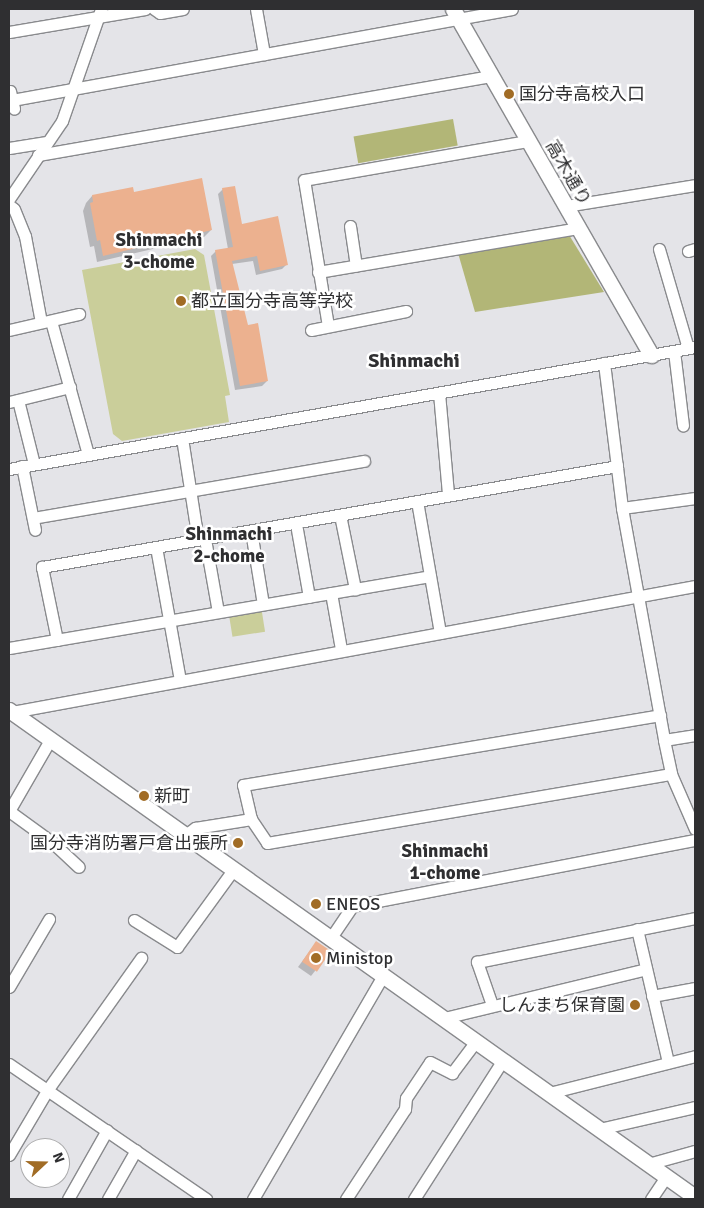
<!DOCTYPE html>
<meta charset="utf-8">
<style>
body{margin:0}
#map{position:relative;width:704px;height:1208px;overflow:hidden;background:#e4e4e8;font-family:Signika,"Noto Sans JP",sans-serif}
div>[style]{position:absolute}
.green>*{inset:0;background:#cace9a;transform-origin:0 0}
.forest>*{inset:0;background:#b2b677;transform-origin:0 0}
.shadow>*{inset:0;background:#0003}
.building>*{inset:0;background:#ecb18f;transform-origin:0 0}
.roads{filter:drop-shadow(1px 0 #898a8d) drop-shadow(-1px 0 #898a8d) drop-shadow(0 1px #898a8d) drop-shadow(0 -1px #898a8d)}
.minor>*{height:11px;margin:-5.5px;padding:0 5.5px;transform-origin:5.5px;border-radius:5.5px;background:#fff}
.tertiary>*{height:15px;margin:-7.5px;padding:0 7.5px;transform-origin:7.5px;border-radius:7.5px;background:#fff}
.dots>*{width:14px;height:14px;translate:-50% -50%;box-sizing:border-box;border:2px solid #fff;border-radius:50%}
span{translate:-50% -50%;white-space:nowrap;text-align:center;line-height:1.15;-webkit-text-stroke:5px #fff;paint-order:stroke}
.poi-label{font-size:18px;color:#2f2f31}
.left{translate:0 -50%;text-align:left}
.right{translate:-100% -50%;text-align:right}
.street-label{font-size:18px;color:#2f2f31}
.neighbourhood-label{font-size:19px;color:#2f2f31;font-weight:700}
.quarter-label{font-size:20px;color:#2f2f31;font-weight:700}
.frame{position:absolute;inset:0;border:10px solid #2f2f31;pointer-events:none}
.north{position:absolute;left:20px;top:1138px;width:50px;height:50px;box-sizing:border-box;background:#fff;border:1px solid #acacad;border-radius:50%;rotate:69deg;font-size:14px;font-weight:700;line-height:20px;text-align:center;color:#2f2f31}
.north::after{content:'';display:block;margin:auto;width:18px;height:22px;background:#a16c25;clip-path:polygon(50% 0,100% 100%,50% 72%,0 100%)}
</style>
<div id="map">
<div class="green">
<div style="clip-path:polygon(195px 249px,204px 255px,230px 395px,225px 396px,229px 422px,122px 441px,113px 434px,82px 270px)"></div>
<div style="left:261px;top:606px;width:26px;height:33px;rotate:81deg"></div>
</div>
<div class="forest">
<div style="left:453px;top:119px;width:27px;height:101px;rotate:80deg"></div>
<div style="clip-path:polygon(566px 230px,604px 292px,475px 312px,458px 253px)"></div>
</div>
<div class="shadow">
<div style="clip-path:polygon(223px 189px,241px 225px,287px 264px,282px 269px,256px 275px,253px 261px,232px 264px,247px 327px,267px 381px,262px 386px,235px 390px,211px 256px,216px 251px,228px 249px,218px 194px)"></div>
<div style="clip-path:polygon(133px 194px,211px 230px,204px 237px,97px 262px,94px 246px,90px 247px,83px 211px,86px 203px,92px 196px)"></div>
<div style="clip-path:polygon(312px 948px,315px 971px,311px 976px,298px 967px)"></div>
</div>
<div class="building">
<div style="clip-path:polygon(202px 178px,212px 230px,103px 256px,100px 240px,97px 241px,90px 203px,93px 202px,92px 195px,133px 187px,134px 192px)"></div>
<div style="clip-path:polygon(235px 186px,242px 224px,278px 216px,288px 265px,260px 271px,257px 256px,232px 261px,248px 325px,258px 323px,268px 381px,240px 386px,215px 250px,233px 247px,222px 188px)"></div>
<div style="left:316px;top:941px;width:18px;height:25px;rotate:34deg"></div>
</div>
<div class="roads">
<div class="minor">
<div style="left:154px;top:9px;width:7px;rotate:34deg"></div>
<div style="left:160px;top:13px;width:23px;rotate:-10deg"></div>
<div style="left:256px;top:9px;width:46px;rotate:79.9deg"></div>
<div style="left:9px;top:32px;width:138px;rotate:-9.6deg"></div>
<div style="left:10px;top:91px;width:18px;rotate:77deg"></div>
<div style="left:12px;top:100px;width:508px;rotate:-10.31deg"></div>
<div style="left:9px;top:148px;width:38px;rotate:-9deg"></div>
<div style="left:38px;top:155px;width:461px;rotate:-9.9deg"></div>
<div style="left:9px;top:199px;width:94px;rotate:-55.8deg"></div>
<div style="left:62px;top:121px;width:119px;rotate:-70.8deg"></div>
<div style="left:9px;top:205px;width:6px;rotate:39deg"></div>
<div style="left:14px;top:209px;width:29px;rotate:68deg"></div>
<div style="left:25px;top:236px;width:87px;rotate:79.5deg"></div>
<div style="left:566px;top:206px;width:131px;rotate:-9.2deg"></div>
<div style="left:350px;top:226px;width:40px;rotate:81.5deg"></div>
<div style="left:659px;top:249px;width:103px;rotate:73.7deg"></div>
<div style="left:688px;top:251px;width:7px;rotate:-16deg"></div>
<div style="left:318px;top:272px;width:265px;rotate:-9.6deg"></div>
<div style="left:51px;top:321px;width:138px;rotate:74.5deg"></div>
<div style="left:328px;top:326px;width:148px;rotate:-99.3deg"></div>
<div style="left:304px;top:180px;width:227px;rotate:-9.9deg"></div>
<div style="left:9px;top:330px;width:72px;rotate:-12.9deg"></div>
<div style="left:311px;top:330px;width:97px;rotate:-11.3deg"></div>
<div style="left:674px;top:351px;width:75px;rotate:83.1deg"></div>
<div style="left:604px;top:363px;width:146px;rotate:82.9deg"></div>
<div style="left:622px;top:508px;width:236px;rotate:79.7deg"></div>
<div style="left:664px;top:740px;width:35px;rotate:78deg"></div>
<div style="left:671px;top:774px;width:60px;rotate:66.4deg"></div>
<div style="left:439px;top:393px;width:101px;rotate:84.9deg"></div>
<div style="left:18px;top:400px;width:66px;rotate:76deg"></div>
<div style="left:9px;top:402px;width:63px;rotate:-13.8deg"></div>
<div style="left:182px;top:438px;width:103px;rotate:81.1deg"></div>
<div style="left:22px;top:466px;width:65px;rotate:78.5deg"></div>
<div style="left:9px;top:469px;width:697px;rotate:-10.08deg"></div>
<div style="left:417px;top:501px;width:134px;rotate:80.1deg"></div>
<div style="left:622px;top:508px;width:74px;rotate:-7.8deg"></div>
<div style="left:340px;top:515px;width:76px;rotate:78.5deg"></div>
<div style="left:33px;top:518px;width:336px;rotate:-9.8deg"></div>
<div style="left:296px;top:524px;width:74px;rotate:79.9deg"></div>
<div style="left:251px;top:531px;width:74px;rotate:80.7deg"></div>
<div style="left:205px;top:539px;width:74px;rotate:79.9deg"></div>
<div style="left:156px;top:547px;width:136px;rotate:79.8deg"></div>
<div style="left:331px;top:593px;width:57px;rotate:79.9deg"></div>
<div style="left:57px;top:640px;width:75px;rotate:-101.6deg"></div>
<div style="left:42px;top:567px;width:584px;rotate:-9.96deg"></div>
<div style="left:9px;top:648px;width:427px;rotate:-9.7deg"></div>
<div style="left:12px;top:712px;width:695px;rotate:-10.45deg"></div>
<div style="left:50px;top:740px;width:82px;rotate:120deg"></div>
<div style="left:9px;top:811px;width:54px;rotate:36deg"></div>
<div style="left:53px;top:843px;width:35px;rotate:43deg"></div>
<div style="left:664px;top:740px;width:31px;rotate:-9deg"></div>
<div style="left:251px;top:819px;width:29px;rotate:56deg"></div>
<div style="left:267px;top:843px;width:410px;rotate:-9.7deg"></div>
<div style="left:184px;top:836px;width:14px;rotate:-36deg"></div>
<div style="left:195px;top:828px;width:57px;rotate:-9.1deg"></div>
<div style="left:251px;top:819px;width:35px;rotate:-103deg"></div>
<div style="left:243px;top:785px;width:423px;rotate:-9.5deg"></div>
<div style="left:134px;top:920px;width:51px;rotate:32.1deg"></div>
<div style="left:177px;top:947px;width:95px;rotate:-54deg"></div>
<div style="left:637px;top:929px;width:137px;rotate:76.9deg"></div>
<div style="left:330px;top:939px;width:40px;rotate:-56deg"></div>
<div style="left:352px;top:906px;width:349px;rotate:-10.9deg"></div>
<div style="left:9px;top:987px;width:79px;rotate:-59.5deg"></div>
<div style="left:652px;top:996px;width:44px;rotate:-10.5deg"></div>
<div style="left:492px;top:1005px;width:46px;rotate:-109.2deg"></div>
<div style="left:477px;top:962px;width:222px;rotate:-11.4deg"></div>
<div style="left:444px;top:1018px;width:208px;rotate:-13.6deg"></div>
<div style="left:9px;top:1064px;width:239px;rotate:34.4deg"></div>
<div style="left:549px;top:1093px;width:151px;rotate:-14.2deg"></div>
<div style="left:599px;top:1129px;width:98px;rotate:-12.9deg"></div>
<div style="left:9px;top:1155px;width:77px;rotate:-59.4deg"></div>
<div style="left:48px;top:1089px;width:161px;rotate:-54.6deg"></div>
<div style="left:648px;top:1164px;width:49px;rotate:-15.5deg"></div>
<div style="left:68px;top:1199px;width:79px;rotate:-60.5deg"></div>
<div style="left:108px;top:1199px;width:56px;rotate:-60.3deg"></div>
<div style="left:253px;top:1199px;width:258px;rotate:-59.8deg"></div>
<div style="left:346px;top:1199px;width:108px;rotate:-56.8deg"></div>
<div style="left:405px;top:1109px;width:11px;rotate:-85deg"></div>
<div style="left:406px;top:1098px;width:43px;rotate:-56.3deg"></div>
<div style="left:430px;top:1062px;width:25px;rotate:27deg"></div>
<div style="left:452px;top:1073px;width:40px;rotate:-53deg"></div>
<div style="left:414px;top:1199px;width:165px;rotate:-57.4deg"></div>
<div style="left:651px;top:1199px;width:27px;rotate:-56deg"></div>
</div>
<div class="tertiary">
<div style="left:453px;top:9px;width:399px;rotate:60.2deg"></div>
<div style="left:9px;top:710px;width:841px;rotate:35.37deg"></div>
</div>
</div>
<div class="dots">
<div style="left:509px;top:94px;background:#a16c25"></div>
<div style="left:181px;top:301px;background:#a16c25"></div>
<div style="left:144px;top:796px;background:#a16c25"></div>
<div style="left:238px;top:843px;background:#a16c25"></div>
<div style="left:316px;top:904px;background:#a16c25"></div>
<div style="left:316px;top:958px;background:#a16c25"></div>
<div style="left:635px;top:1005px;background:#a16c25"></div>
</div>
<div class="poi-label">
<span class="left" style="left:519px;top:94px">国分寺高校入口</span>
<span class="left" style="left:191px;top:301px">都立国分寺高等学校</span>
<span class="left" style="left:154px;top:796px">新町</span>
<span class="right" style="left:228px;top:843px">国分寺消防署戸倉出張所</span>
<span class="left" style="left:326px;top:904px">ENEOS</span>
<span class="left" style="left:326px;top:958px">Ministop</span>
<span class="right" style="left:625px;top:1005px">しんまち保育園</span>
</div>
<div class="street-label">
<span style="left:568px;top:173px;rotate:60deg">高木通り</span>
</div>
<div class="neighbourhood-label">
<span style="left:159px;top:252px">Shinmachi<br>3-chome</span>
<span style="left:229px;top:546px">Shinmachi<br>2-chome</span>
<span style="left:445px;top:863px">Shinmachi<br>1-chome</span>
</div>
<div class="quarter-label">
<span style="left:414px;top:360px">Shinmachi</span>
</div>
<div class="frame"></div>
<div class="north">N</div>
</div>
